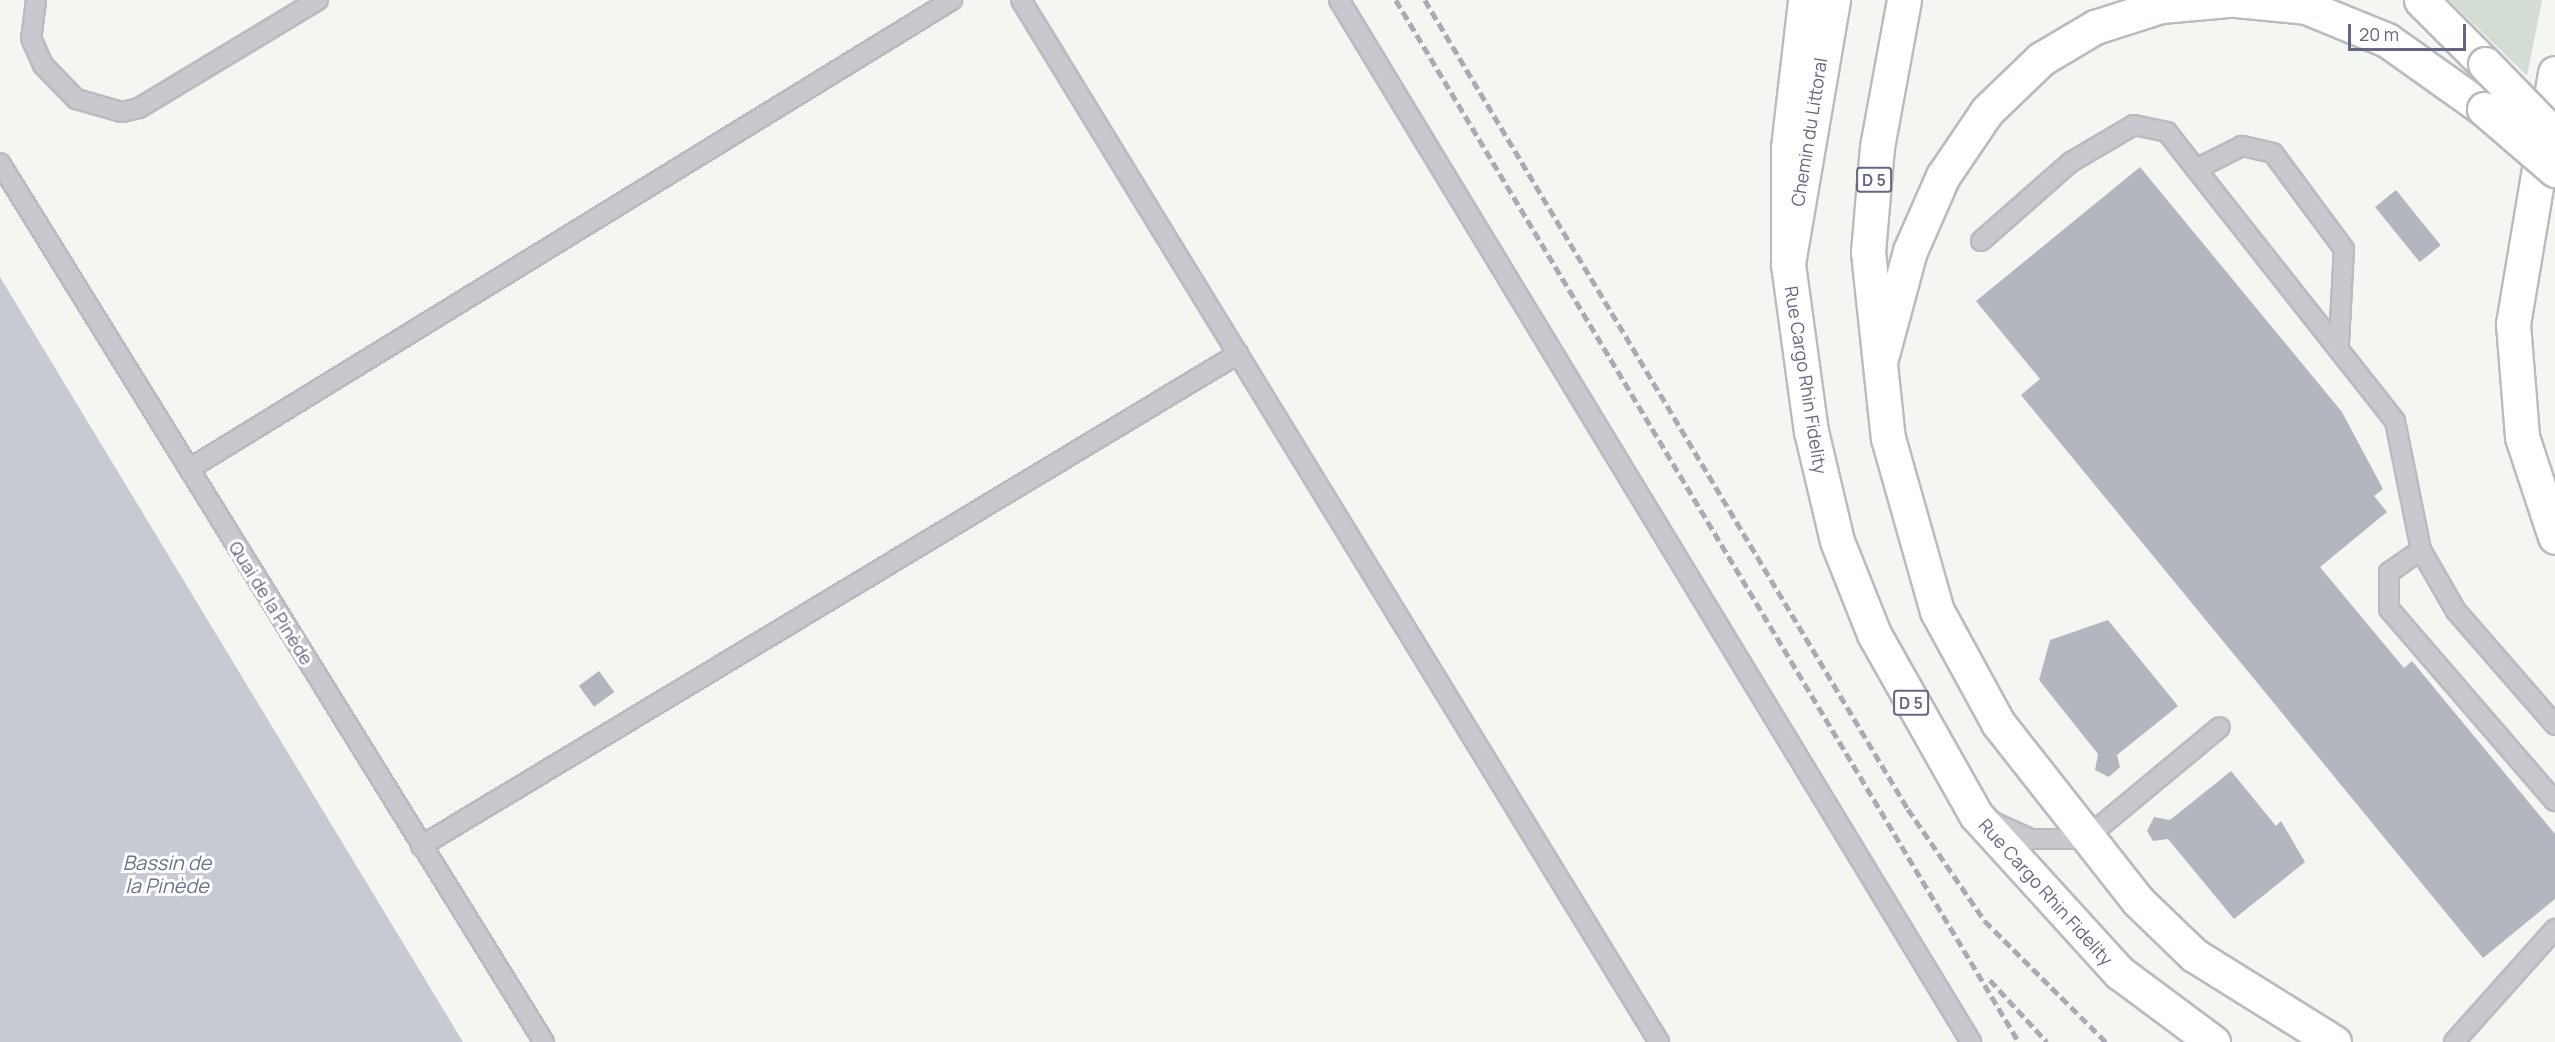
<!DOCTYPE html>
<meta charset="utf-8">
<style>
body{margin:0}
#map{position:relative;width:2555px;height:1042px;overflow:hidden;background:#f4f6f2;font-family:Manrope,sans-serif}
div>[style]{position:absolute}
.green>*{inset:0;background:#d3ddd4}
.water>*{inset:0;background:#c7cad3}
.building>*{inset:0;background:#b4b6bf;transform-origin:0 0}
.roads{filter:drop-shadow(2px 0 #babbc1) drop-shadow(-2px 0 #babbc1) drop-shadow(0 2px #babbc1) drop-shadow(0 -2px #babbc1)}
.service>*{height:18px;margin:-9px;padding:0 9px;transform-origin:9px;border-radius:9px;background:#c8c9ce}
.primary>*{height:33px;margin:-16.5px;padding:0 16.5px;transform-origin:16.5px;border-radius:16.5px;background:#fff}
.motorway>*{height:33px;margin:-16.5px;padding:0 16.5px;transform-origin:16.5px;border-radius:16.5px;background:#fff}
.rail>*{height:4.5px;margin-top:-2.25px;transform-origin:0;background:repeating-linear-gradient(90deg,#a9aab3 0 9px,transparent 0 13.5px)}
.bridges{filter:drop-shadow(2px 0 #bababf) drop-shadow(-2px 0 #bababf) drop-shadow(0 2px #bababf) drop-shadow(0 -2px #bababf)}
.motorway-bridge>*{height:33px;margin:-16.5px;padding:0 16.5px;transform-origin:16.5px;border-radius:16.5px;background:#fff}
span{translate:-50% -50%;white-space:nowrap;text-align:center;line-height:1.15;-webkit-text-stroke:6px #fff;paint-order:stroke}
.shield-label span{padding:2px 4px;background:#fff;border:2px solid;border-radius:4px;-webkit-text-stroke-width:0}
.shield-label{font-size:16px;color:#646784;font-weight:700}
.street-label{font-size:18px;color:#646784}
.water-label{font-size:20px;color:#69738f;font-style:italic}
.scale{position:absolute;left:2348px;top:24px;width:118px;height:27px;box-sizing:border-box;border:3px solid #646784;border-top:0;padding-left:8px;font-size:18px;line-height:21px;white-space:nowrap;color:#646784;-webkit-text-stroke:4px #fff;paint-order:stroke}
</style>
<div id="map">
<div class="green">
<div style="clip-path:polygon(2449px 0,2542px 0,2527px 76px,2486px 36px)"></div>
</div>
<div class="water">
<div style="clip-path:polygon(0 277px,463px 1042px,0 1042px)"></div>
</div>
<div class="building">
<div style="clip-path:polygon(2140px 167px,2342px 412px,2383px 489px,2374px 496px,2387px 512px,2320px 567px,2404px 668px,2412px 661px,2555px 834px,2555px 899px,2483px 958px,2021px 395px,2040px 379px,1976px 301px)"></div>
<div style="left:2396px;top:190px;width:71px;height:27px;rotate:51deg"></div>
<div style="clip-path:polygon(2108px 620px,2178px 706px,2117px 755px,2120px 767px,2109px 777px,2095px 770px,2098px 754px,2039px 680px,2050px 640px)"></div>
<div style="left:599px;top:671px;width:26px;height:25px;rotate:54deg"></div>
<div style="clip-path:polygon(2231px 771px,2276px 826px,2281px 821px,2305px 862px,2234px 919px,2168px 839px,2153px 841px,2147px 831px,2154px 817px,2170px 820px)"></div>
</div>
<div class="roads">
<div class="service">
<div style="left:36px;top:0;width:38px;rotate:97deg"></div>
<div style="left:31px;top:38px;width:30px;rotate:66deg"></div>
<div style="left:43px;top:65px;width:47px;rotate:45.9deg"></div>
<div style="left:76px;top:99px;width:48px;rotate:15.8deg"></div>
<div style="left:122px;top:112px;width:17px;rotate:-13deg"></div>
<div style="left:139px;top:108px;width:209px;rotate:-31.1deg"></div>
<div style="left:1021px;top:0;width:1222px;rotate:58.52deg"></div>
<div style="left:1339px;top:0;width:1219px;rotate:58.76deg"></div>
<div style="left:0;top:163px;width:1034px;rotate:58.25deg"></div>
<div style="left:1981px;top:241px;width:120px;rotate:-41.3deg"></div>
<div style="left:2071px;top:162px;width:73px;rotate:-30.4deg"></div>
<div style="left:2134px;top:125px;width:34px;rotate:12deg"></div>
<div style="left:2167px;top:132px;width:47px;rotate:51.9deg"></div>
<div style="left:2339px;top:343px;width:94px;rotate:-87deg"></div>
<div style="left:2344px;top:249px;width:119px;rotate:-126.5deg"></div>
<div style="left:2273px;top:153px;width:32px;rotate:-167deg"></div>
<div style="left:2242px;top:146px;width:51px;rotate:153.4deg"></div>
<div style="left:2196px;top:169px;width:321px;rotate:51.7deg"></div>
<div style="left:2395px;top:421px;width:132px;rotate:78.6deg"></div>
<div style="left:2421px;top:550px;width:70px;rotate:60.2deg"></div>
<div style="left:2456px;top:611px;width:151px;rotate:49deg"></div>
<div style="left:189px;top:469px;width:896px;rotate:-31.58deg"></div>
<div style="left:2421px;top:550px;width:39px;rotate:145deg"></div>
<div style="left:2389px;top:572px;width:37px;rotate:90deg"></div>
<div style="left:2389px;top:609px;width:254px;rotate:49.2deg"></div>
<div style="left:1993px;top:822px;width:42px;rotate:24.1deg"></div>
<div style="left:2031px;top:839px;width:54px"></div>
<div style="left:2085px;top:839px;width:175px;rotate:-39.7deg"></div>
<div style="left:421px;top:846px;width:954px;rotate:-31.06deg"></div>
<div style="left:2454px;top:1042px;width:152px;rotate:-48.2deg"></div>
</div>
<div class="primary">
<div style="left:1833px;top:0;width:268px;rotate:99.7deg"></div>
<div style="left:1788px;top:264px;width:169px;rotate:82.2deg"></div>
<div style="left:1811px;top:431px;width:113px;rotate:76.7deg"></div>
<div style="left:1837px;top:541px;width:100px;rotate:68.3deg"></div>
<div style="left:1874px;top:634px;width:208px;rotate:60.6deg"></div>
<div style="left:1976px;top:815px;width:214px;rotate:47.7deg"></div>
<div style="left:2120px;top:973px;width:116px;rotate:36.6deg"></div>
<div style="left:1904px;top:0;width:149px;rotate:100.4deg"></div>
<div style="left:1877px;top:147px;width:105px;rotate:94.9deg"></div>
<div style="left:1868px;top:252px;width:187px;rotate:83.9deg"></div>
<div style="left:1888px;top:438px;width:180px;rotate:74.2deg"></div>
<div style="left:1937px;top:611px;width:128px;rotate:61.4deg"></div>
<div style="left:1998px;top:723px;width:226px;rotate:51.8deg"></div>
<div style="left:2138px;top:901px;width:78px;rotate:44deg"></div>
<div style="left:2194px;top:955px;width:165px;rotate:31.9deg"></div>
</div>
<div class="motorway">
<div style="left:2236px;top:0;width:70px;rotate:5.7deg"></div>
<div style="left:2306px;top:7px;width:87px;rotate:22.2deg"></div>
<div style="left:2387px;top:40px;width:119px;rotate:35.4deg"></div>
<div style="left:2421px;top:0;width:91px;rotate:45deg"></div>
<div style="left:2555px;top:73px;width:254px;rotate:99.5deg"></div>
<div style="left:2513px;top:324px;width:113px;rotate:85.4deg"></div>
<div style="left:2522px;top:437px;width:105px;rotate:71.7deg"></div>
<div style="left:1788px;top:264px;width:116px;rotate:-90deg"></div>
<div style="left:1788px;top:148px;width:149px;rotate:-83.4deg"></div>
<div style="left:1880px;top:362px;width:115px;rotate:-74.9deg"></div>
<div style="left:1910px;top:251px;width:82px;rotate:-66.3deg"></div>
<div style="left:1943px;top:176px;width:78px;rotate:-55.9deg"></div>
<div style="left:1987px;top:111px;width:75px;rotate:-43.9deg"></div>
<div style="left:2041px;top:59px;width:63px;rotate:-30.7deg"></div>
<div style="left:2095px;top:27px;width:69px;rotate:-17.7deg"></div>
<div style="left:2161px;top:6px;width:67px;rotate:-5.1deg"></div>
</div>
</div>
<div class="rail">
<div style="left:1396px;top:0;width:1214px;rotate:59.13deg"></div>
<div style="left:1425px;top:0;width:942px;rotate:59.16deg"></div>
<div style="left:1908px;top:809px;width:136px;rotate:55.5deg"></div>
<div style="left:1985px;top:921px;width:171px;rotate:45deg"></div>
<div style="left:1990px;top:980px;width:84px;rotate:47.4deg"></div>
</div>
<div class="bridges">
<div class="motorway-bridge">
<div style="left:2485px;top:64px;width:100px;rotate:45.8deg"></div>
<div style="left:2484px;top:109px;width:94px;rotate:40.7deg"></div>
</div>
</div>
<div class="shield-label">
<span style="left:1874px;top:180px">D 5</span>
<span style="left:1911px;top:703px">D 5</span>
</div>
<div class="street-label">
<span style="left:1809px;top:132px;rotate:-81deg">Chemin du Littoral</span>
<span style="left:1806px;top:380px;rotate:81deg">Rue Cargo Rhin Fidelity</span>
<span style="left:271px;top:603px;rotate:58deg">Quai de la Pinède</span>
<span style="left:2046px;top:892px;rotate:48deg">Rue Cargo Rhin Fidelity</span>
</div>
<div class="water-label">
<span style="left:167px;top:874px">Bassin de<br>la Pinède</span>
</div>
<div class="scale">20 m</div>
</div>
